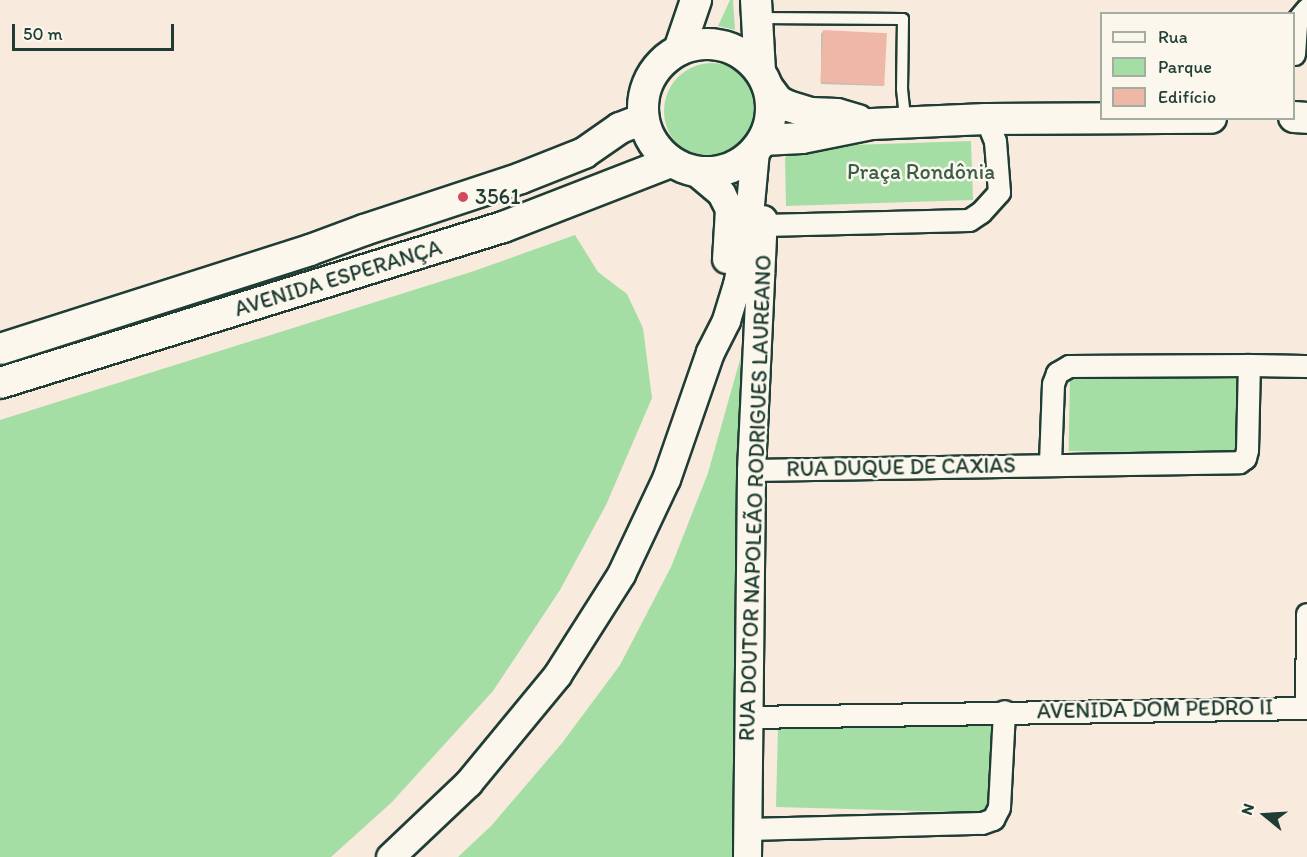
<!DOCTYPE html>
<meta charset="utf-8">
<style>
body{margin:0}
#map{position:relative;width:1307px;height:857px;overflow:hidden;background:#f9eade;font-family:Itim,sans-serif}
div>[style]{position:absolute}
.green>*{inset:0;background:#a5dea4;transform-origin:0 0}
.round{border-radius:50%}
.shadow>*{inset:0;background:#0003}
.building>*{inset:0;background:#efb7a5;transform-origin:0 0}
.roads{filter:drop-shadow(2px 0 #1f3d34) drop-shadow(-2px 0 #1f3d34) drop-shadow(0 2px #1f3d34) drop-shadow(0 -2px #1f3d34)}
.service>*{height:10px;margin:-5px;padding:0 5px;transform-origin:5px;border-radius:5px;background:#fbf7ec}
.minor>*{height:21px;margin:-10.5px;padding:0 10.5px;transform-origin:10.5px;border-radius:10.5px;background:#fbf7ec}
.tertiary>*{height:27px;margin:-13.5px;padding:0 13.5px;transform-origin:13.5px;border-radius:13.5px;background:#fbf7ec}
.secondary>*{height:30px;margin:-15px;padding:0 15px;transform-origin:15px;border-radius:15px;background:#fbf7ec}
.secondary>.ring{margin:-15px;padding:0;box-sizing:content-box;background:none;border:30px solid #fbf7ec;border-radius:50%}
.dots>*{width:16px;height:16px;translate:-50% -50%;box-sizing:border-box;border:3px solid #fbf7ec;border-radius:50%}
span{translate:-50% -50%;white-space:nowrap;text-align:center;line-height:1.15;-webkit-text-stroke:5px #fbf7ec;paint-order:stroke}
.park-label{font-size:22px;color:#3a5d4a}
.poi-label{font-size:22px;color:#1f3d34}
.left{translate:0 -50%;text-align:left}
.street-label{font-size:22px;color:#1f3d34}
.legend{position:absolute;left:1100px;top:12px;width:195px;height:108px;box-sizing:border-box;background:#fbf7ec;border:2px solid #a3ada2;margin:0;padding:8px 10px;list-style:none;font-size:18px;color:#1f3d34}
.legend li{display:flex;align-items:center;gap:12px;height:30px}
.legend b{width:30px;border:2px solid #a3ada2}
.north{position:absolute;left:1235px;top:785px;width:60px;height:60px;-webkit-text-stroke:4px #fbf7ec;paint-order:stroke;rotate:288deg;font-size:16px;font-weight:700;line-height:24px;text-align:center;color:#1f3d34}
.north::after{content:'';display:block;margin:auto;width:21px;height:27px;background:#1f3d34;clip-path:polygon(50% 0,100% 100%,50% 72%,0 100%)}
.scale{position:absolute;left:12px;top:24px;width:162px;height:27px;box-sizing:border-box;border:3px solid #1f3d34;border-top:0;padding-left:8px;font-size:18px;line-height:21px;white-space:nowrap;color:#1f3d34;-webkit-text-stroke:4px #fbf7ec;paint-order:stroke}
</style>
<div id="map">
<div class="green">
<div style="clip-path:polygon(730px 0,733px 0,735px 30px,718px 26px)"></div>
<div class="round" style="left:664px;top:63px;width:96px;height:96px"></div>
<div style="clip-path:polygon(971px 141px,973px 200px,786px 206px,785px 158px,791px 147px)"></div>
<div style="clip-path:polygon(575px 235px,598px 272px,627px 294px,643px 328px,652px 398px,606px 505px,560px 590px,493px 691px,391px 803px,331px 857px,0 857px,0 420px,474px 271px)"></div>
<div style="clip-path:polygon(743px 349px,737px 458px,733px 857px,458px 857px,491px 826px,562px 743px,620px 665px,671px 567px,708px 473px)"></div>
<div style="left:1070px;top:374px;width:176px;height:77px;rotate:1deg"></div>
<div style="clip-path:polygon(995px 719px,992px 813px,776px 807px,778px 728px,787px 721px)"></div>
</div>
<div class="shadow">
<div style="clip-path:polygon(823px 31px,885px 84px,883px 86px,821px 84px,821px 34px)"></div>
</div>
<div class="building">
<div style="left:823px;top:30px;width:64px;height:52px;rotate:3deg"></div>
</div>
<div class="roads">
<div class="service">
<div style="left:758px;top:18px;width:145px;rotate:0.4deg"></div>
<div style="left:903px;top:19px;width:70px;rotate:90.8deg"></div>
<div style="left:902px;top:89px;width:30px;rotate:84deg"></div>
</div>
<div class="minor">
<div style="left:1294px;top:54px;width:32px;rotate:-86deg"></div>
<div style="left:1296px;top:22px;width:17px;rotate:-50deg"></div>
<div style="left:763px;top:225px;width:206px;rotate:-1.4deg"></div>
<div style="left:969px;top:220px;width:14px;rotate:-34deg"></div>
<div style="left:981px;top:212px;width:27px;rotate:-48deg"></div>
<div style="left:999px;top:192px;width:51px;rotate:-94.5deg"></div>
<div style="left:995px;top:141px;width:24px;rotate:-112deg"></div>
<div style="left:1249px;top:365px;width:58px;rotate:1deg"></div>
<div style="left:751px;top:470px;width:488px;rotate:-0.9deg"></div>
<div style="left:1239px;top:462px;width:7px;rotate:-34deg"></div>
<div style="left:1245px;top:458px;width:8px;rotate:-76deg"></div>
<div style="left:1247px;top:450px;width:85px;rotate:-88.7deg"></div>
<div style="left:1249px;top:365px;width:180px;rotate:179.7deg"></div>
<div style="left:1069px;top:366px;width:14px;rotate:150deg"></div>
<div style="left:1057px;top:373px;width:12px;rotate:110deg"></div>
<div style="left:1053px;top:384px;width:79px;rotate:92.2deg"></div>
<div style="left:1306px;top:708px;width:94px;rotate:-89.4deg"></div>
<div style="left:748px;top:717px;width:559px;rotate:-0.92deg"></div>
<div style="left:748px;top:829px;width:234px;rotate:-1.5deg"></div>
<div style="left:982px;top:823px;width:12px;rotate:-20deg"></div>
<div style="left:993px;top:819px;width:13px;rotate:-63deg"></div>
<div style="left:999px;top:807px;width:96px;rotate:-87deg"></div>
</div>
<div class="tertiary">
<div style="left:696px;top:172px;width:33px;rotate:40deg"></div>
<div style="left:721px;top:193px;width:18px;rotate:63deg"></div>
<div style="left:729px;top:209px;width:50px;rotate:93.4deg"></div>
<div style="left:390px;top:857px;width:108px;rotate:-43.5deg"></div>
<div style="left:468px;top:783px;width:140px;rotate:-50.5deg"></div>
<div style="left:557px;top:675px;width:120px;rotate:-57.6deg"></div>
<div style="left:621px;top:574px;width:105px;rotate:-64.7deg"></div>
<div style="left:666px;top:479px;width:134px;rotate:-70.9deg"></div>
<div style="left:710px;top:352px;width:36px;rotate:-63deg"></div>
<div style="left:726px;top:320px;width:37px;rotate:-73deg"></div>
<div style="left:737px;top:285px;width:60px;rotate:-79.4deg"></div>
<div style="left:748px;top:226px;width:75px;rotate:-84.7deg"></div>
<div style="left:747px;top:857px;width:387px;rotate:-89.4deg"></div>
<div style="left:751px;top:470px;width:251px;rotate:-87.3deg"></div>
</div>
<div class="secondary">
<div style="left:756px;top:0;width:71px;rotate:86.8deg"></div>
<div class="ring" style="left:643px;top:44px;width:98px;height:98px"></div>
<div style="left:679px;top:50px;width:53px;rotate:-71.2deg"></div>
<div style="left:769px;top:89px;width:15px;rotate:53deg"></div>
<div style="left:778px;top:101px;width:11px;rotate:27deg"></div>
<div style="left:788px;top:106px;width:24px;rotate:17deg"></div>
<div style="left:811px;top:113px;width:26px;rotate:2deg"></div>
<div style="left:837px;top:114px;width:22px;rotate:16deg"></div>
<div style="left:1294px;top:117px;width:13px;rotate:4deg"></div>
<div style="left:763px;top:140px;width:39px;rotate:-3deg"></div>
<div style="left:802px;top:138px;width:71px;rotate:-11.3deg"></div>
<div style="left:872px;top:124px;width:114px;rotate:-2.5deg"></div>
<div style="left:986px;top:119px;width:225px;rotate:-0.3deg"></div>
<div style="left:0;top:349px;width:325px;rotate:-17.7deg"></div>
<div style="left:310px;top:250px;width:58px;rotate:-20.3deg"></div>
<div style="left:364px;top:230px;width:165px;rotate:-18.3deg"></div>
<div style="left:521px;top:178px;width:68px;rotate:-21.6deg"></div>
<div style="left:584px;top:153px;width:44px;rotate:-34.8deg"></div>
<div style="left:620px;top:128px;width:25px;rotate:-21deg"></div>
<div style="left:0;top:383px;width:527px;rotate:-17.23deg"></div>
<div style="left:503px;top:227px;width:180px;rotate:-21.2deg"></div>
</div>
</div>
<div class="dots">
<div style="left:463px;top:197px;background:#d1495b"></div>
</div>
<div class="park-label">
<span style="left:921px;top:172px">Praça Rondônia</span>
</div>
<div class="poi-label">
<span class="left" style="left:475px;top:197px">3561</span>
</div>
<div class="street-label">
<span style="left:338px;top:278px;rotate:-17deg">AVENIDA ESPERANÇA</span>
<span style="left:901px;top:467px;rotate:-1deg">RUA DUQUE DE CAXIAS</span>
<span style="left:755px;top:498px;rotate:-88deg">RUA DOUTOR NAPOLEÃO RODRIGUES LAUREANO</span>
<span style="left:1155px;top:709px;rotate:-1deg">AVENIDA DOM PEDRO II</span>
</div>
<ul class="legend">
<li><b style="height:8px;background:#fbf7ec"></b>Rua</li>
<li><b style="height:16px;background:#a5dea4"></b>Parque</li>
<li><b style="height:16px;background:#efb7a5"></b>Edifício</li>
</ul>
<div class="north">N</div>
<div class="scale">50 m</div>
</div>
